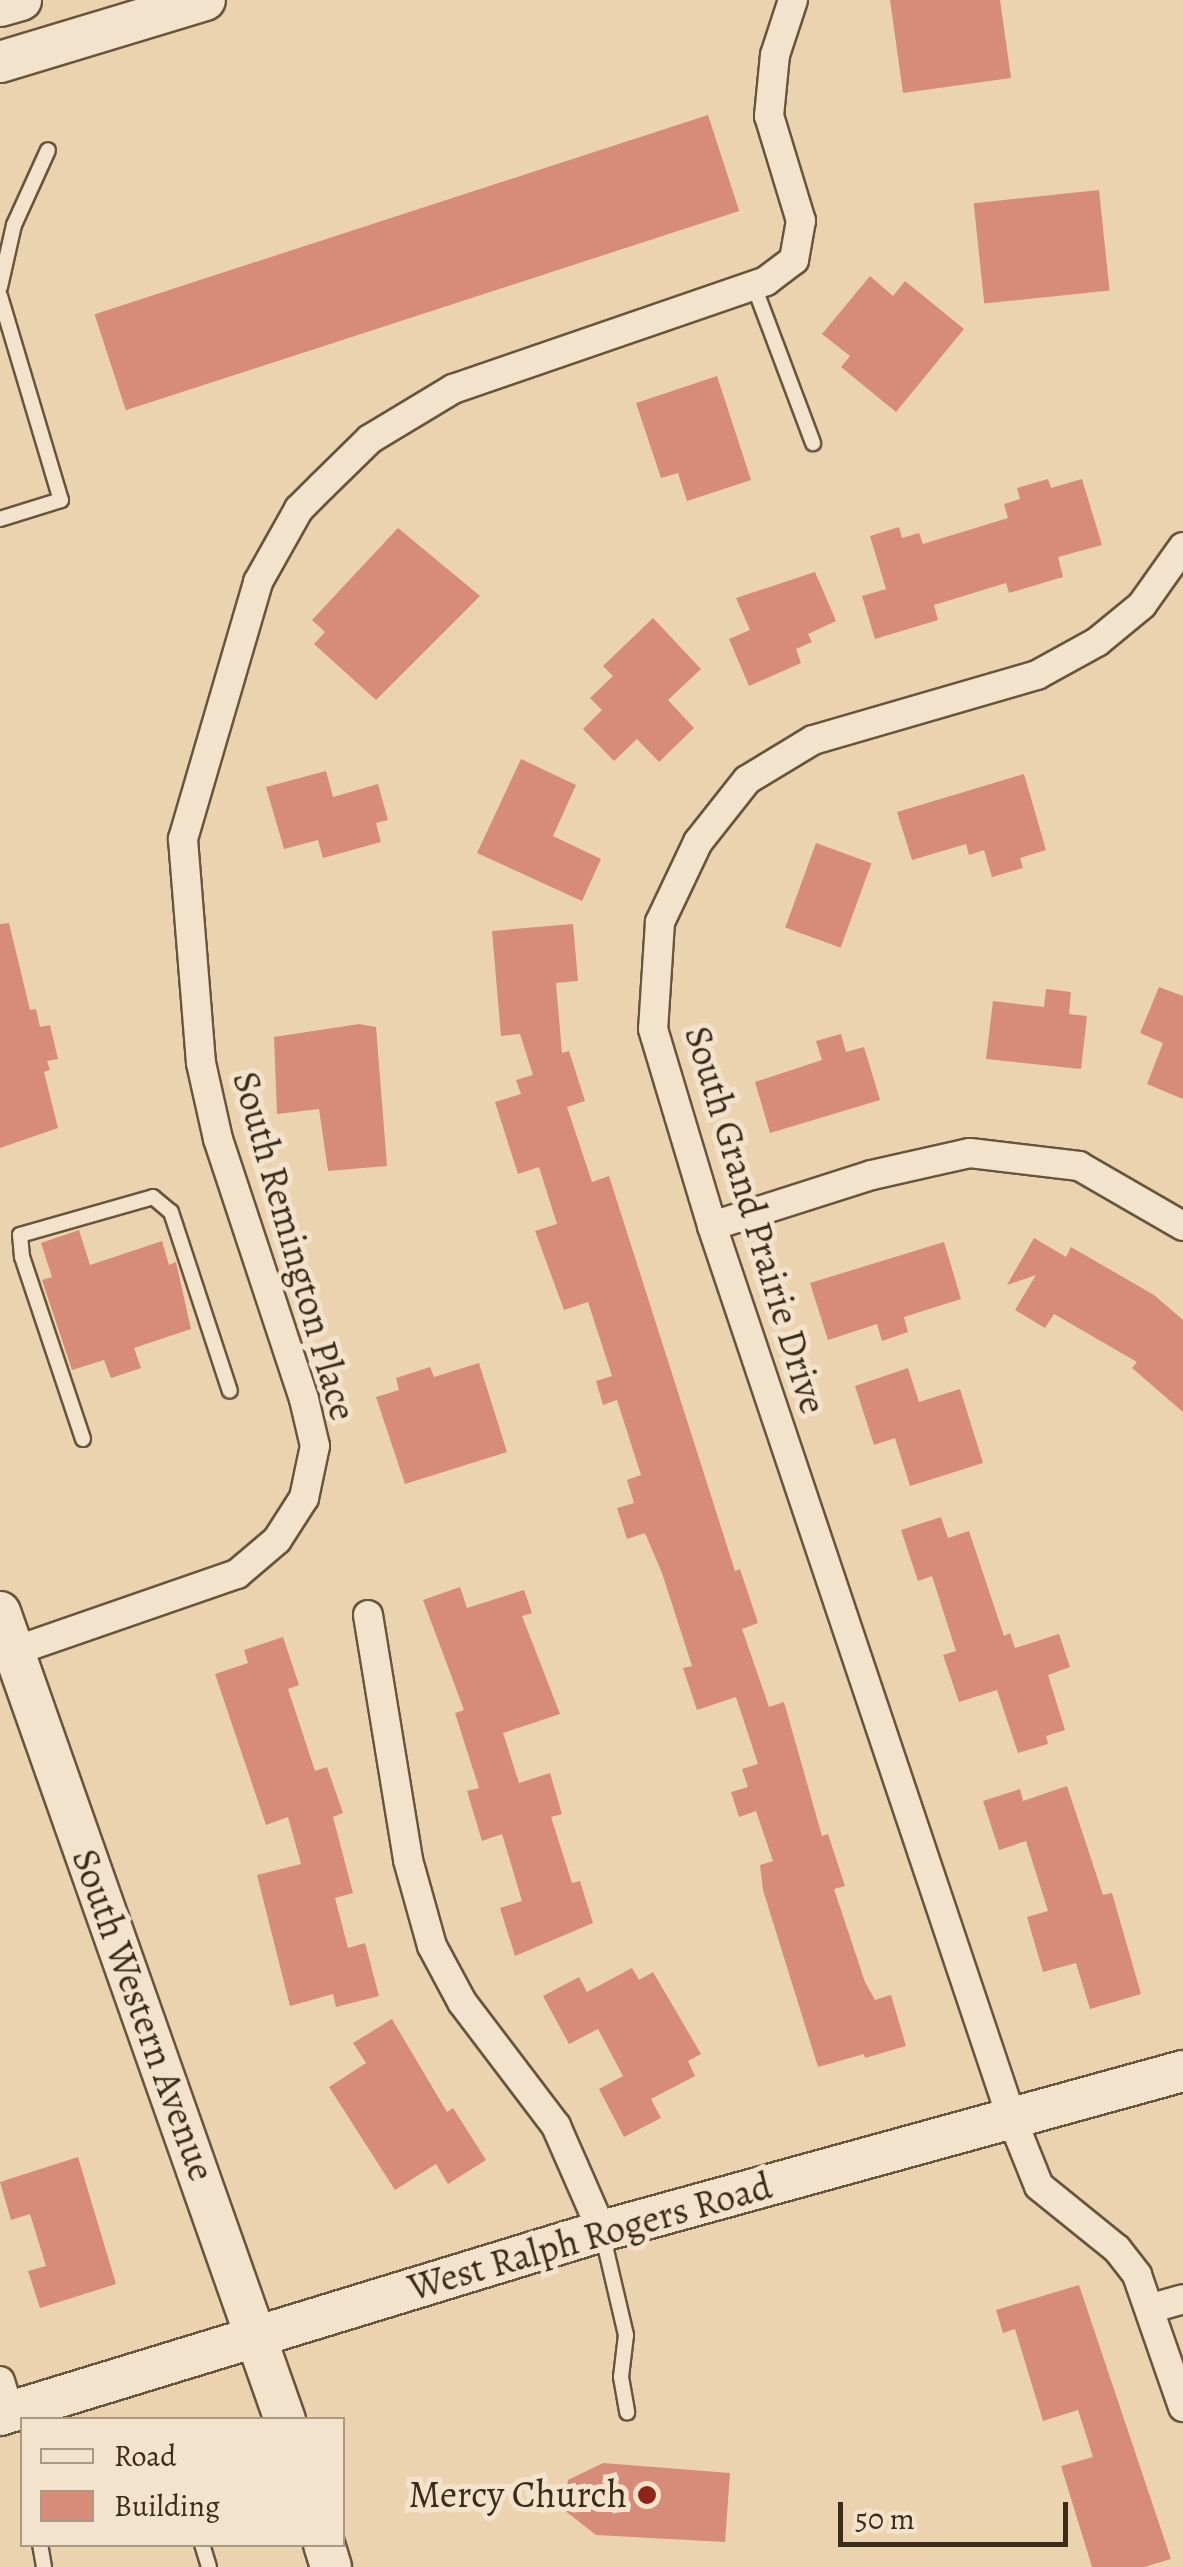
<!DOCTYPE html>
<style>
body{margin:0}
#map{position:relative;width:1183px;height:2567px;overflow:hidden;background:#ecd3b0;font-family:Alegreya,serif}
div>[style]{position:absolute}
.building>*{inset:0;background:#d68c78;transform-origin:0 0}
.roads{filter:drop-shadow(2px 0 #68553e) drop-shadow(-2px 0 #68553e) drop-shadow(0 2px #68553e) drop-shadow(0 -2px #68553e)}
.lane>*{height:14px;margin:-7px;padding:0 7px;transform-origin:7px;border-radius:7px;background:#f3e2cc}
.street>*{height:28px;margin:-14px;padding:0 14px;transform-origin:14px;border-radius:14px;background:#f3e2cc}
.secondary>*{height:40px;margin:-20px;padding:0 20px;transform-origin:20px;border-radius:20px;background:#f3e2cc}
.dots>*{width:28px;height:28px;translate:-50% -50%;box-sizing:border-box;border:5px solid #f3e2cc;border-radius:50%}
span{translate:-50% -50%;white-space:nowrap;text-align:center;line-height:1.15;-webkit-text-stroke:10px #f3e2cc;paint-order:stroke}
.street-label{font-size:38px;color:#3c2b18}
.poi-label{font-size:38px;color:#3c2b18}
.right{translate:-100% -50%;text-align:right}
.legend{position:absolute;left:20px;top:2417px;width:325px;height:130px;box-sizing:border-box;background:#f3e2cc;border:2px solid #aa9984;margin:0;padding:12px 18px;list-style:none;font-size:30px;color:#3c2b18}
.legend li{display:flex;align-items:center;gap:20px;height:50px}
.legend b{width:50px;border:2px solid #aa9984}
.scale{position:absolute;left:838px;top:2502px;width:230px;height:45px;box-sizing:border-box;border:5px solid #3c2b18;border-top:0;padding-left:12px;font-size:30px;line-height:35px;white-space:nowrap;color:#3c2b18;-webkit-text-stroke:8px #f3e2cc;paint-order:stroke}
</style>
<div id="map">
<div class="building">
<div style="clip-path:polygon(890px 0,1000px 0,1011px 78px,903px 93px)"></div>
<div style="left:708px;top:115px;width:101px;height:645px;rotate:72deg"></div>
<div style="left:1099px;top:190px;width:101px;height:126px;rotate:84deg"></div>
<div style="clip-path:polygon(870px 276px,893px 296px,905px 281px,964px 329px,896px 412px,841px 367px,850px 356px,822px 334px)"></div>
<div style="clip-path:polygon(717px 376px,751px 480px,687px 501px,678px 473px,661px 478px,636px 403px)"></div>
<div style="clip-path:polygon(1048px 479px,1051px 488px,1082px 479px,1102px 545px,1058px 557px,1063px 577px,1009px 593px,1006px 583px,934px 605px,938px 620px,875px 639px,862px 596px,886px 589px,870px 536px,899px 527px,902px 538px,919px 533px,923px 544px,1008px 518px,1004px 504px,1020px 499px,1017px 488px)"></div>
<div style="clip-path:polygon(398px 528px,480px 596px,376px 700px,314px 644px,325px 632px,312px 620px)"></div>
<div style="clip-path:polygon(815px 572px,836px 621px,808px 634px,812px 642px,796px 649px,801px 663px,749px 686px,729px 639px,750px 630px,736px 598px)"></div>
<div style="clip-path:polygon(653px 618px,701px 669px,668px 700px,694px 728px,659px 762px,637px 739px,614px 761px,583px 729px,602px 710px,590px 698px,613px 676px,603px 666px)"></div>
<div style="clip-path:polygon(521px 759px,576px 785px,553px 836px,601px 859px,582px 901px,477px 853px)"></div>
<div style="clip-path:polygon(326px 771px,333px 797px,378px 784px,388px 820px,376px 823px,381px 842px,323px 858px,318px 840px,284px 849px,266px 787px)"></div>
<div style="clip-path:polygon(1024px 774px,1046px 850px,1020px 858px,1023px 868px,992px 877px,984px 850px,969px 855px,966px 844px,912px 860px,897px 812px)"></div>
<div style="left:816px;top:843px;width:59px;height:90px;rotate:20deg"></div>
<div style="clip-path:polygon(9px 923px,30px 1010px,36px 1009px,40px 1027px,50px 1025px,58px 1059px,47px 1061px,50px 1070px,44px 1072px,58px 1128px,0 1148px,0 924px)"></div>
<div style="clip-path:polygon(573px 924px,578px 981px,556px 983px,562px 1053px,569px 1051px,585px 1101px,567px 1107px,592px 1182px,609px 1176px,735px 1571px,740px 1569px,758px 1623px,742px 1629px,769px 1707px,784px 1702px,822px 1836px,828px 1834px,845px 1886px,834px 1889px,865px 1982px,875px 2000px,891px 1995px,906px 2046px,865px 2058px,864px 2054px,818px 2067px,763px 1890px,760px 1865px,773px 1861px,756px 1811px,739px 1817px,731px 1792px,748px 1787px,742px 1769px,758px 1764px,736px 1697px,697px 1710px,683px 1668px,692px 1666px,662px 1573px,645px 1533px,627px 1539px,617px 1508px,634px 1503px,627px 1480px,641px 1475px,617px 1400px,603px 1405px,596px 1381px,612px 1376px,588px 1302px,564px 1310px,535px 1231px,557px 1224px,539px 1167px,518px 1174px,495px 1102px,521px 1094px,516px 1080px,533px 1075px,520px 1034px,501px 1036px,492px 931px)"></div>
<div style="clip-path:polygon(1159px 987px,1183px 996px,1183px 1099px,1147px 1084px,1163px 1043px,1140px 1033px)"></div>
<div style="clip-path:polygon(1046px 989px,1071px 992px,1069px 1014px,1087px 1016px,1081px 1069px,986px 1059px,993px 1001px,1044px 1007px)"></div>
<div style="clip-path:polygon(359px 1024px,376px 1027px,387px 1166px,328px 1171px,319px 1109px,277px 1114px,274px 1037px)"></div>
<div style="clip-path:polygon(841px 1034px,846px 1052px,864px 1047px,880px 1100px,770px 1133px,755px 1082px,822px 1060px,816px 1041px)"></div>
<div style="clip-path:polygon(79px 1230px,90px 1265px,162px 1241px,169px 1265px,176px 1262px,191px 1329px,134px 1348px,141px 1368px,111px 1378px,104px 1360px,72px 1370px,42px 1280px,52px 1277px,41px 1243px)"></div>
<div style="clip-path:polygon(1034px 1238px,1066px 1257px,1071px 1247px,1154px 1295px,1183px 1320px,1183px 1412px,1132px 1368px,1137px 1362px,1054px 1314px,1045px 1328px,1015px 1310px,1036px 1275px,1007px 1285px)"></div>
<div style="clip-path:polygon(944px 1242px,961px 1299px,904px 1317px,908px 1332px,882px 1341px,877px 1324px,828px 1340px,810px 1283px)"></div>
<div style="clip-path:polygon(479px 1363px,507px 1452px,405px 1484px,376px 1397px,399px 1390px,396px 1378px,430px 1367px,434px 1377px)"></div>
<div style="clip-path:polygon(908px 1368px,919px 1402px,960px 1389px,983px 1463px,910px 1486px,895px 1438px,874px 1445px,855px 1386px)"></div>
<div style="clip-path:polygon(941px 1517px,948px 1538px,969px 1531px,1004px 1636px,1010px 1633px,1015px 1648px,1059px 1634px,1070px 1667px,1048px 1675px,1065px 1730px,1046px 1736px,1048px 1744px,1018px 1753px,997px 1690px,959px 1702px,943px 1655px,956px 1651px,932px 1576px,918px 1581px,901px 1530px)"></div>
<div style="clip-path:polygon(460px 1587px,467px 1608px,524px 1590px,532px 1613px,522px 1616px,560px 1714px,503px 1733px,519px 1783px,550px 1773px,562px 1814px,551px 1817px,572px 1883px,580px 1881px,593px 1923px,515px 1956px,500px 1908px,522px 1901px,502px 1834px,482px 1841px,467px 1791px,479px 1788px,455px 1713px,464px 1710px,423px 1600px)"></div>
<div style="clip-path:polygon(283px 1637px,299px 1685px,288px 1689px,315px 1771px,327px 1767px,343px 1813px,333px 1817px,353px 1893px,335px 1898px,348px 1948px,365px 1943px,379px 1996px,336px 2007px,333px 1994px,290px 2006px,257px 1875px,301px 1864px,288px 1817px,266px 1825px,215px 1674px,248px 1663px,244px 1650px)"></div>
<div style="clip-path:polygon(1067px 1786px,1103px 1895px,1112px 1893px,1141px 1994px,1090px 2009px,1076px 1963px,1043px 1972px,1027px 1917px,1048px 1911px,1026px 1841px,999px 1850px,983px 1801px,1020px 1789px,1023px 1801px)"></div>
<div style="clip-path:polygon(632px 1968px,639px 1980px,653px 1972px,701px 2054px,688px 2061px,695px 2076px,651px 2099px,661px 2118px,624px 2137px,599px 2089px,623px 2076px,598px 2029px,569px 2044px,543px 1996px,579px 1977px,587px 1992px)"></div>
<div style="clip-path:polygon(392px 2019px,447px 2112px,453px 2108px,486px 2160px,448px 2184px,436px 2164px,395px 2190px,329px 2087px,366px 2063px,353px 2043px)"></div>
<div style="clip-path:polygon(78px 2157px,116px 2284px,40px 2308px,28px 2271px,46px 2266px,30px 2214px,11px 2220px,0 2182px)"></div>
<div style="clip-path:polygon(1079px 2285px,1171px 2559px,1144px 2567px,1092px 2567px,1061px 2466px,1093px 2457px,1078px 2410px,1043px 2421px,1015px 2329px,1003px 2333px,996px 2310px)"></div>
<div style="clip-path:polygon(603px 2463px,730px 2473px,725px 2542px,596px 2535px,564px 2510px,568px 2480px)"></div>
</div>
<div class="roads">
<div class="lane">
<div style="left:754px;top:286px;width:168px;rotate:69.4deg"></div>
<div style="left:0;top:287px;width:64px;rotate:-77.3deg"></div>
<div style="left:14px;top:225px;width:82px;rotate:-65.6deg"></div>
<div style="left:0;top:296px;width:213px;rotate:73.4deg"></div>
<div style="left:61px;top:500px;width:64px;rotate:162.7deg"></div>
<div style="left:83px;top:1439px;width:192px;rotate:-108.5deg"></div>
<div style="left:22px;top:1257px;width:22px;rotate:-95deg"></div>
<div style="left:20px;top:1235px;width:138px;rotate:-15.9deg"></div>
<div style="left:153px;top:1197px;width:23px;rotate:40deg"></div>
<div style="left:171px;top:1212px;width:188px;rotate:71.8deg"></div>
<div style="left:603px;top:2237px;width:101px;rotate:76.8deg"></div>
<div style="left:626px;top:2335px;width:42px;rotate:96.8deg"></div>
<div style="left:621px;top:2377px;width:36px;rotate:80deg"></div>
<div style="left:40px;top:2544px;width:23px;rotate:80deg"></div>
<div style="left:202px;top:2544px;width:24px;rotate:73deg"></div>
</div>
<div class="street">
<div style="left:1183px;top:547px;width:71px;rotate:125.3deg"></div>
<div style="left:1142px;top:605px;width:58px;rotate:140.6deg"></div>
<div style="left:1097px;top:642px;width:68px;rotate:151.2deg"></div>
<div style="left:1037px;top:675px;width:233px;rotate:163.8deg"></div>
<div style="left:813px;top:740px;width:77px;rotate:148.8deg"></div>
<div style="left:747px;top:780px;width:79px;rotate:128.3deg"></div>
<div style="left:698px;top:842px;width:89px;rotate:115.4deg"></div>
<div style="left:660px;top:922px;width:107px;rotate:93.7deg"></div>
<div style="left:653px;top:1029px;width:206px;rotate:73.3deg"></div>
<div style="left:712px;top:1226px;width:942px;rotate:71.43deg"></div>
<div style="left:1012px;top:2119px;width:72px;rotate:68.1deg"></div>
<div style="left:1039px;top:2186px;width:100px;rotate:38.9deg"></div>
<div style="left:1117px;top:2249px;width:33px;rotate:52deg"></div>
<div style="left:1137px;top:2275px;width:140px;rotate:70.8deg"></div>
<div style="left:712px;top:1226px;width:168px;rotate:-17.7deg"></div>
<div style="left:872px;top:1175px;width:100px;rotate:-12.7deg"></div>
<div style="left:970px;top:1153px;width:110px;rotate:6.8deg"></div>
<div style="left:1079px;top:1166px;width:120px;rotate:30deg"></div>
<div style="left:368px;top:1615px;width:248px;rotate:80.7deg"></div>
<div style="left:408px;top:1860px;width:89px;rotate:74.4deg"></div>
<div style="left:432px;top:1946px;width:64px;rotate:61.8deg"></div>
<div style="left:462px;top:2002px;width:156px;rotate:52.8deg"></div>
<div style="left:556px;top:2126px;width:115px;rotate:66.3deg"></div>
<div style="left:0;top:1656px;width:251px;rotate:-19.1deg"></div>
<div style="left:237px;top:1574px;width:52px;rotate:-40.4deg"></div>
<div style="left:277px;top:1540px;width:50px;rotate:-57.3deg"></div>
<div style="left:304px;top:1498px;width:53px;rotate:-78.1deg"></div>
<div style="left:315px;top:1446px;width:48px;rotate:-103.2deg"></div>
<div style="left:304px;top:1399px;width:274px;rotate:-108.3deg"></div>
<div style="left:218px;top:1139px;width:78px;rotate:-102.6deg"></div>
<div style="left:201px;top:1063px;width:225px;rotate:-94.6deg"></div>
<div style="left:183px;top:839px;width:268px;rotate:-73.7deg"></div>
<div style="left:258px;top:582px;width:84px;rotate:-60.7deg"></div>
<div style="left:299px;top:509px;width:33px;rotate:-45deg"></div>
<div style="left:322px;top:486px;width:67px;rotate:-44.4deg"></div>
<div style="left:370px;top:439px;width:97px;rotate:-31.1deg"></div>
<div style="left:453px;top:389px;width:331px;rotate:-19deg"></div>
<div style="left:766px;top:281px;width:35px;rotate:-37deg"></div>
<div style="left:794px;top:260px;width:40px;rotate:-80deg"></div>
<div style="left:801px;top:221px;width:110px;rotate:-106.9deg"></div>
<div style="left:769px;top:116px;width:61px;rotate:-84.4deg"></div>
<div style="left:775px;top:55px;width:58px;rotate:-71.9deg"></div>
<div style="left:1152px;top:2308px;width:32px;rotate:-16deg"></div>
<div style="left:0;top:2381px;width:30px;rotate:73deg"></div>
</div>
<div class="secondary">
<div style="left:0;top:6px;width:22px;rotate:-16deg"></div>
<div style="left:0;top:62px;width:214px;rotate:-16.8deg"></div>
<div style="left:0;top:1612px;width:857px;rotate:70.57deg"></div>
<div style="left:0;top:2415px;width:629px;rotate:-17deg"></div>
<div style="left:602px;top:2231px;width:603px;rotate:-15.4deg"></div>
<div style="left:324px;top:2544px;width:24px;rotate:73deg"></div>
</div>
</div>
<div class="dots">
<div style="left:647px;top:2495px;background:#8f2418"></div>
</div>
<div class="street-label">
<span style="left:755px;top:1220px;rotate:73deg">South Grand Prairie Drive</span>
<span style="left:294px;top:1246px;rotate:74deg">South Remington Place</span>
<span style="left:143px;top:2015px;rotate:70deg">South Western Avenue</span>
<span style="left:590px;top:2237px;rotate:-16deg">West Ralph Rogers Road</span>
</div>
<div class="poi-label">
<span class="right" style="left:627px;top:2495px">Mercy Church</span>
</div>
<ul class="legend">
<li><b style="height:12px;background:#f3e2cc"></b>Road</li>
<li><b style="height:28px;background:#d68c78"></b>Building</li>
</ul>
<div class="scale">50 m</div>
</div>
